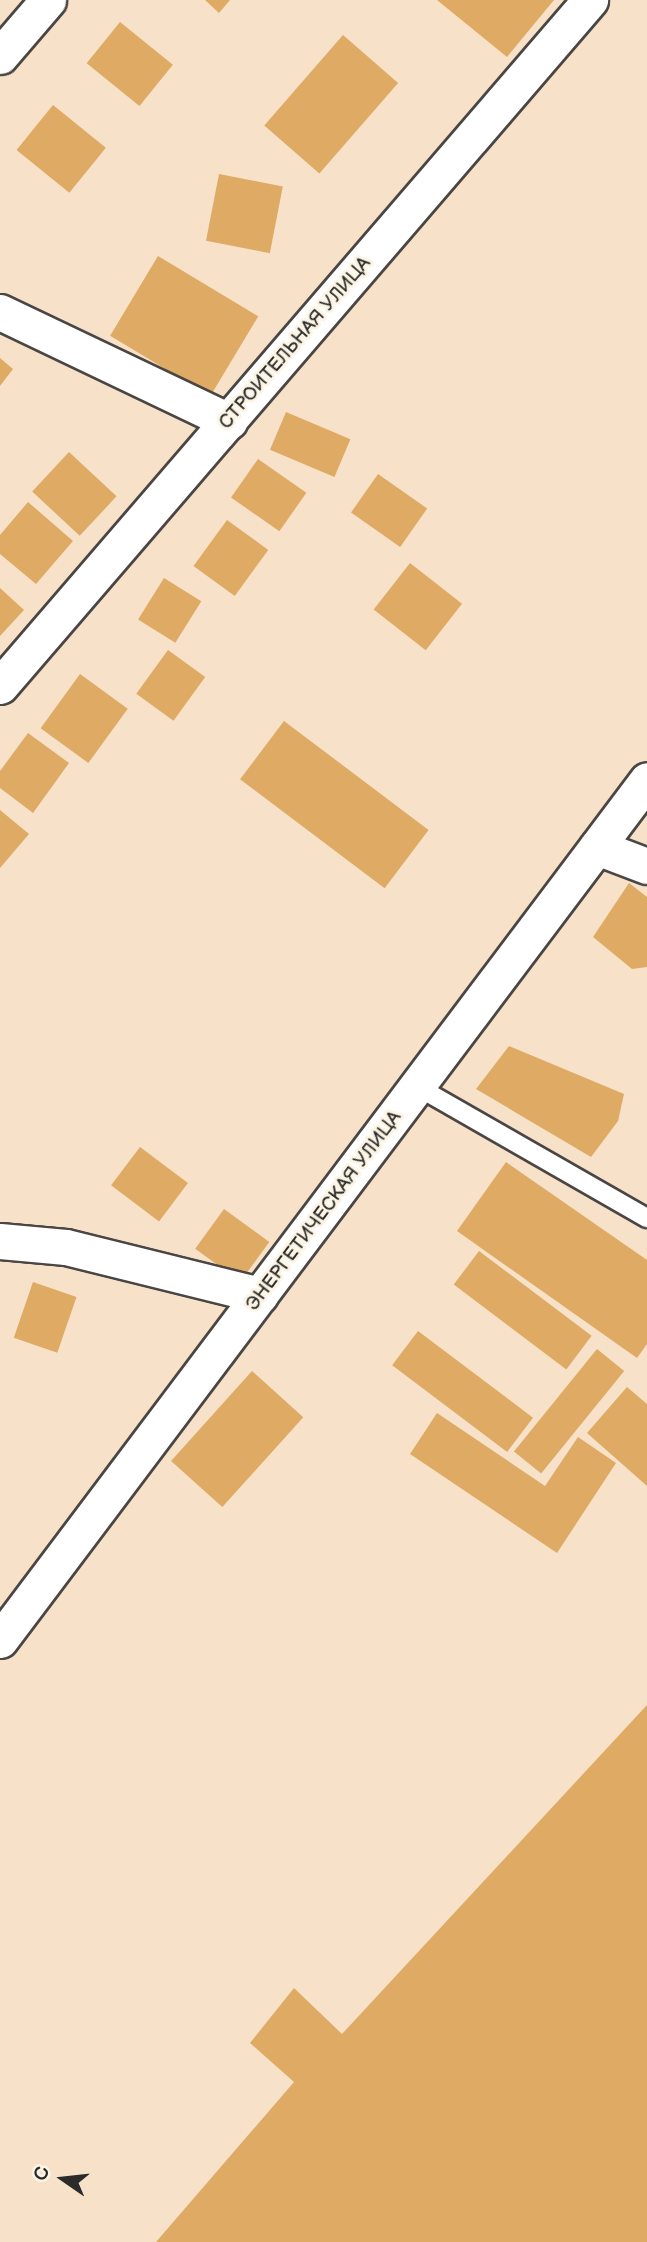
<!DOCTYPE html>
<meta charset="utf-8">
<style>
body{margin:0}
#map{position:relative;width:647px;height:2242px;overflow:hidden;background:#f7e2c9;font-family:"Balsamiq Sans",sans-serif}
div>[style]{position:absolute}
.building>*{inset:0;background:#deaa64;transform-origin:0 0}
.roads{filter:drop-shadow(2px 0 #4a4643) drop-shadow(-2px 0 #4a4643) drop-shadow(0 2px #4a4643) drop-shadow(0 -2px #4a4643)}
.lane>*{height:18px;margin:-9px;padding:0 9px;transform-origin:9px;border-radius:9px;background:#fff}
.street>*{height:35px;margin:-17.5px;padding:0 17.5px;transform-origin:17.5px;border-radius:17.5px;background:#fff}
span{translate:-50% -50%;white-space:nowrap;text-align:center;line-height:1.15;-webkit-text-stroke:6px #fcf5e5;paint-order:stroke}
.street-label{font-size:19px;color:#2b2b2b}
.north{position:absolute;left:28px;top:2144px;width:70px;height:70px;-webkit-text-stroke:5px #fcf5e5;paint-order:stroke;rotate:284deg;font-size:19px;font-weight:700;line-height:28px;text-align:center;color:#2b2b2b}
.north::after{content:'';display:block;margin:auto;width:24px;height:32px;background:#2b2b2b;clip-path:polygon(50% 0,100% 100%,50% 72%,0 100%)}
</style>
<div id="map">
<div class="building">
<div style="clip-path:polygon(205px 0,230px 0,219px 13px)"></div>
<div style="clip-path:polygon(437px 0,554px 0,507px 57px)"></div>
<div style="left:120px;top:22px;width:68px;height:53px;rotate:39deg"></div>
<div style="left:343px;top:35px;width:73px;height:120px;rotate:41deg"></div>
<div style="left:53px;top:105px;width:68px;height:58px;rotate:39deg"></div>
<div style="left:219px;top:174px;width:65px;height:68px;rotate:11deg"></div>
<div style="left:158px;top:256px;width:117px;height:93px;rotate:31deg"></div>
<div style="clip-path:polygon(0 358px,13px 369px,0 386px)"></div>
<div style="left:286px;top:412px;width:70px;height:41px;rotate:23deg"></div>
<div style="left:69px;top:452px;width:65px;height:54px;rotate:43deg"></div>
<div style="left:258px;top:459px;width:59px;height:47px;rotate:35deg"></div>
<div style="left:378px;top:474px;width:60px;height:47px;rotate:35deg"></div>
<div style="clip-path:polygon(28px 502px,73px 541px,36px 584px,0 554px,0 535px)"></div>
<div style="left:227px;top:520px;width:51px;height:57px;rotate:36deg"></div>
<div style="left:410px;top:563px;width:66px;height:59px;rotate:38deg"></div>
<div style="left:164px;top:578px;width:44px;height:49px;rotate:32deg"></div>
<div style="clip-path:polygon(0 588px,24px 610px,0 636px)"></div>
<div style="left:168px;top:650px;width:46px;height:54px;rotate:36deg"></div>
<div style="left:80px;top:674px;width:59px;height:67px;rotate:36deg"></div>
<div style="left:284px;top:721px;width:181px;height:73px;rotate:37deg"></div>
<div style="clip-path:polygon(28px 733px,69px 763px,33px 813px,0 788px,0 771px)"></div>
<div style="clip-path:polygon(0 810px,29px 834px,0 868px)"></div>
<div style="clip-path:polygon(629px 883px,647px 897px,647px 967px,632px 969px,593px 937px)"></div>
<div style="clip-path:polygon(509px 1046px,624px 1094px,618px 1121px,591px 1157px,476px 1089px)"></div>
<div style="left:140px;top:1147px;width:60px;height:48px;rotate:37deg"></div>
<div style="clip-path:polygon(506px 1162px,647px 1260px,647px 1344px,637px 1358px,457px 1231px)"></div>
<div style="left:224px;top:1209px;width:56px;height:49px;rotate:36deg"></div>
<div style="left:479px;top:1251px;width:141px;height:42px;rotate:37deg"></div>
<div style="left:33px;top:1282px;width:46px;height:59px;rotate:19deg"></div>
<div style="left:418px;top:1331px;width:144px;height:43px;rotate:37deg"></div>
<div style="left:597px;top:1349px;width:35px;height:132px;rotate:39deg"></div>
<div style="left:252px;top:1371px;width:69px;height:121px;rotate:42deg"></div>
<div style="clip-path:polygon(627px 1387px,647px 1404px,647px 1486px,587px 1433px)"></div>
<div style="clip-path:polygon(437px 1413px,545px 1486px,578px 1437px,616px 1463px,557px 1553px,410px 1454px)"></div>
<div style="clip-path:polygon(647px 1705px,647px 2242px,156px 2242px,294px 2082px,250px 2043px,294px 1988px,342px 2034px)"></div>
</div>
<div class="roads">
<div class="lane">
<div style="left:418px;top:1087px;width:264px;rotate:29.8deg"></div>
</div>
<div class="street">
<div style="left:0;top:56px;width:74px;rotate:-49.4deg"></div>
<div style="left:0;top:312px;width:254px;rotate:25.5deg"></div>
<div style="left:0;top:686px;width:905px;rotate:-49.3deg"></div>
<div style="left:597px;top:847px;width:53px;rotate:20.8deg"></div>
<div style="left:0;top:1241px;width:66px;rotate:5.2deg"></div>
<div style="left:66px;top:1247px;width:200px;rotate:13.9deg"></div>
<div style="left:0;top:1640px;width:1076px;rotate:-53.04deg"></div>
</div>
</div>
<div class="street-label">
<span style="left:295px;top:343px;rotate:-49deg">СТРОИТЕЛЬНАЯ УЛИЦА</span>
<span style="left:324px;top:1211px;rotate:-53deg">ЭНЕРГЕТИЧЕСКАЯ УЛИЦА</span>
</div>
<div class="north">С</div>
</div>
